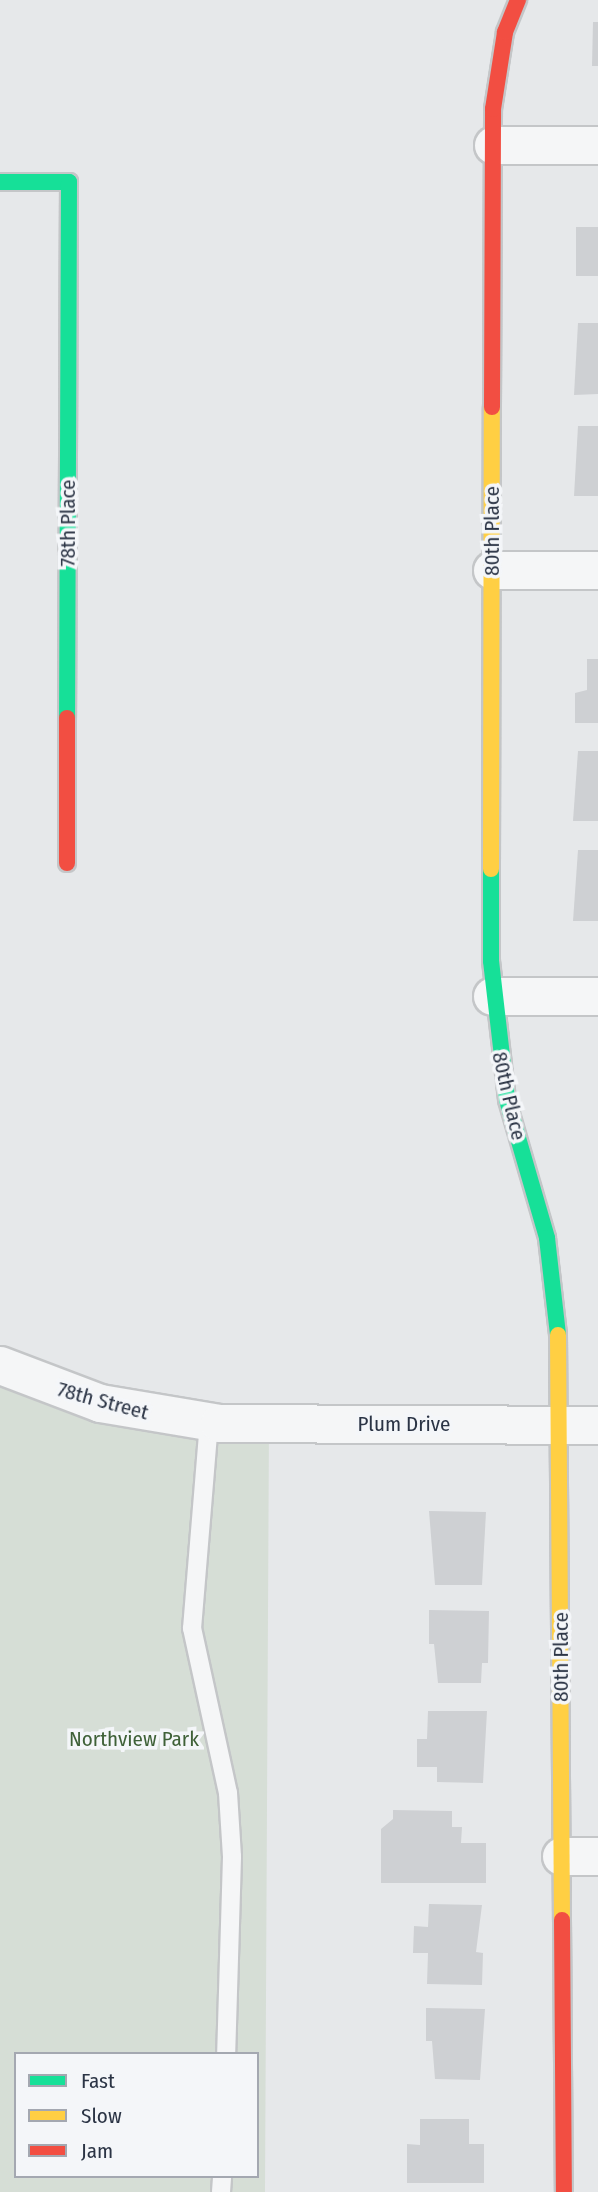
<!DOCTYPE html>
<style>
body{margin:0}
#map{position:relative;width:598px;height:2192px;overflow:hidden;background:#e6e8ea;font-family:"Fira Sans Condensed",sans-serif}
div>[style]{position:absolute}
.green>*{inset:0;background:#d6ded6}
.building>*{inset:0;background:#ced0d3;transform-origin:0 0}
.roads{filter:drop-shadow(2px 0 #c4c6c8) drop-shadow(-2px 0 #c4c6c8) drop-shadow(0 2px #c4c6c8) drop-shadow(0 -2px #c4c6c8)}
.lane>*{height:18px;margin:-9px;padding:0 9px;transform-origin:9px;border-radius:9px;background:#f5f6f7}
.street>*{height:37px;margin:-18.5px;padding:0 18.5px;transform-origin:18.5px;border-radius:18.5px;background:#f5f6f7}
.fast>*{height:16px;margin:-8px;padding:0 8px;transform-origin:8px;border-radius:8px;background:#16e098}
.slow>*{height:16px;margin:-8px;padding:0 8px;transform-origin:8px;border-radius:8px;background:#ffcf43}
.jam>*{height:16px;margin:-8px;padding:0 8px;transform-origin:8px;border-radius:8px;background:#f24e42}
span{translate:-50% -50%;white-space:nowrap;text-align:center;line-height:1.15;-webkit-text-stroke:7px #f4f6f9;paint-order:stroke}
.street-label{font-size:21px;color:#2b3445}
.park-label{font-size:21px;color:#3f6138}
.legend{position:absolute;left:14px;top:2052px;width:245px;height:126px;box-sizing:border-box;background:#f4f6f9;border:2px solid #a4a8b1;margin:0;padding:9px 12px;list-style:none;font-size:21px;color:#2b3445}
.legend li{display:flex;align-items:center;gap:14px;height:35px}
.legend b{width:35px;border:2px solid #a4a8b1}
</style>
<div id="map">
<div class="green">
<div style="clip-path:polygon(evenodd,0 1365px,269px 1423px,265px 2192px,0 2192px,0 1365px,16px 2054px,257px 2054px,257px 2176px,16px 2176px,16px 2054px)"></div>
</div>
<div class="building">
<div style="clip-path:polygon(593px 22px,598px 22px,598px 66px,592px 66px)"></div>
<div style="left:576px;top:227px;width:22px;height:49px"></div>
<div style="clip-path:polygon(578px 323px,598px 323px,598px 394px,574px 395px)"></div>
<div style="clip-path:polygon(578px 426px,598px 426px,598px 496px,574px 496px)"></div>
<div style="clip-path:polygon(587px 659px,598px 659px,598px 723px,575px 723px,575px 693px,587px 690px)"></div>
<div style="clip-path:polygon(578px 751px,598px 751px,598px 821px,573px 821px)"></div>
<div style="clip-path:polygon(578px 850px,598px 850px,598px 921px,573px 921px)"></div>
<div style="clip-path:polygon(429px 1511px,486px 1512px,482px 1585px,435px 1585px)"></div>
<div style="clip-path:polygon(429px 1610px,489px 1611px,488px 1663px,482px 1663px,481px 1683px,438px 1683px,434px 1644px,429px 1644px)"></div>
<div style="clip-path:polygon(428px 1711px,487px 1711px,483px 1783px,437px 1782px,437px 1767px,417px 1767px,417px 1739px,427px 1739px)"></div>
<div style="clip-path:polygon(393px 1810px,452px 1811px,452px 1827px,462px 1827px,461px 1843px,486px 1843px,486px 1883px,381px 1883px,381px 1829px,393px 1819px)"></div>
<div style="clip-path:polygon(429px 1904px,482px 1905px,476px 1952px,483px 1953px,482px 1985px,427px 1984px,428px 1953px,413px 1953px,414px 1926px,428px 1927px)"></div>
<div style="clip-path:polygon(426px 2008px,485px 2009px,480px 2080px,435px 2079px,432px 2041px,426px 2041px)"></div>
<div style="clip-path:polygon(420px 2119px,469px 2119px,469px 2144px,484px 2144px,484px 2183px,407px 2183px,407px 2144px,420px 2145px)"></div>
</div>
<div class="roads">
<div class="lane">
<div style="left:209px;top:1422px;width:207px;rotate:94.7deg"></div>
<div style="left:192px;top:1628px;width:169px;rotate:77.7deg"></div>
<div style="left:228px;top:1793px;width:64px;rotate:86.4deg"></div>
<div style="left:232px;top:1857px;width:197px;rotate:91.7deg"></div>
<div style="left:221px;top:2192px;width:16px;rotate:-86deg"></div>
</div>
<div class="street">
<div style="left:493px;top:145px;width:105px"></div>
<div style="left:492px;top:570px;width:106px"></div>
<div style="left:492px;top:996px;width:106px"></div>
<div style="left:0;top:1365px;width:107px;rotate:20.8deg"></div>
<div style="left:100px;top:1403px;width:121px;rotate:9.5deg"></div>
<div style="left:219px;top:1423px;width:379px;rotate:0.3deg"></div>
<div style="left:561px;top:1856px;width:37px"></div>
</div>
<div class="fast">
<div style="left:0;top:182px;width:69px"></div>
<div style="left:69px;top:182px;width:536px;rotate:90.21deg"></div>
<div style="left:491px;top:869px;width:92px;rotate:90deg"></div>
<div style="left:491px;top:961px;width:140px;rotate:83.4deg"></div>
<div style="left:507px;top:1100px;width:144px;rotate:73.8deg"></div>
<div style="left:547px;top:1238px;width:98px;rotate:83.5deg"></div>
</div>
<div class="slow">
<div style="left:491px;top:869px;width:462px;rotate:-89.9deg"></div>
<div style="left:558px;top:1335px;width:585px;rotate:89.61deg"></div>
</div>
<div class="jam">
<div style="left:492px;top:407px;width:298px;rotate:-89.8deg"></div>
<div style="left:493px;top:109px;width:78px;rotate:-81.1deg"></div>
<div style="left:505px;top:32px;width:35px;rotate:-68deg"></div>
<div style="left:67px;top:863px;width:145px;rotate:-90deg"></div>
<div style="left:562px;top:1920px;width:272px;rotate:89.6deg"></div>
</div>
</div>
<div class="street-label">
<span style="left:68px;top:523px;rotate:-90deg">78th Place</span>
<span style="left:492px;top:531px;rotate:-90deg">80th Place</span>
<span style="left:509px;top:1096px;rotate:77deg">80th Place</span>
<span style="left:103px;top:1401px;rotate:15deg">78th Street</span>
<span style="left:404px;top:1424px">Plum Drive</span>
<span style="left:561px;top:1657px;rotate:-90deg">80th Place</span>
</div>
<div class="park-label">
<span style="left:134px;top:1739px">Northview Park</span>
</div>
<ul class="legend">
<li><b style="height:9px;background:#16e098"></b>Fast</li>
<li><b style="height:9px;background:#ffcf43"></b>Slow</li>
<li><b style="height:9px;background:#f24e42"></b>Jam</li>
</ul>
</div>
